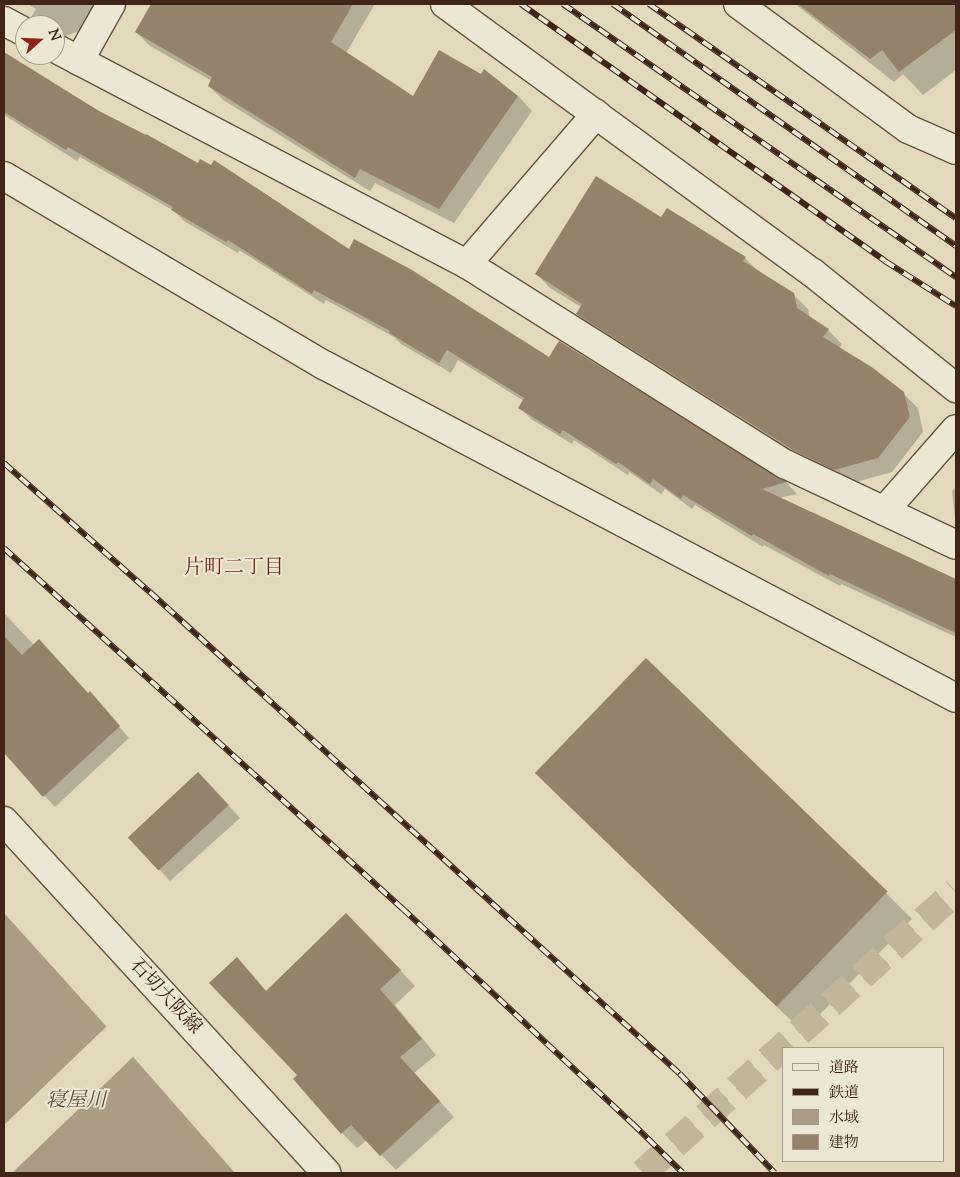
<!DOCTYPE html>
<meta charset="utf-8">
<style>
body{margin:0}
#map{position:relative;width:960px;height:1177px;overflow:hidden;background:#e2d9bd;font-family:"Sorts Mill Goudy","Noto Serif JP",serif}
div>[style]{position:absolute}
.water>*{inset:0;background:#aa9c85}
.pier>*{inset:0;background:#e2d9bd}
.shadow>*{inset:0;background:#0003}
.building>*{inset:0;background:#93836d;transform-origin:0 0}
.pedestrian-tunnel>*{height:28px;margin-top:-14px;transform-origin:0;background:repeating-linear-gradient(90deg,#c1b59c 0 28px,transparent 0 42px)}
.roads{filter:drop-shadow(1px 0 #675240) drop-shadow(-1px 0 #675240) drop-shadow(0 1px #675240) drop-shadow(0 -1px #675240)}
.minor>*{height:28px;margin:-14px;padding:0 14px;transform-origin:14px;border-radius:14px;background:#ece6d4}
.tertiary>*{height:28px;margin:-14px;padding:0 14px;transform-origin:14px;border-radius:14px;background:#ece6d4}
.secondary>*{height:28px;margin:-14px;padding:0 14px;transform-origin:14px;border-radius:14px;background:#ece6d4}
.rail>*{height:5.5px;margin-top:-2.75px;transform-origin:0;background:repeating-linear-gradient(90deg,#ece6d4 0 11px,#3e2517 0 22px);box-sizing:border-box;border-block:1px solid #3e2517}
span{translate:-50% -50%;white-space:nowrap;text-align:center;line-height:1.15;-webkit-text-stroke:4px #ece6d4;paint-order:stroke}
.street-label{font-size:19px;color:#3e2517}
.neighbourhood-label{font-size:20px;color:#7a1f14}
.water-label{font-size:20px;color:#5e4938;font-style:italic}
.frame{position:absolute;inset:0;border:5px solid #3e2517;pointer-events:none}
.legend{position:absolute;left:782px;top:1047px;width:162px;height:115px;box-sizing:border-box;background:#ece6d4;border:1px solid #a69988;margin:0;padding:6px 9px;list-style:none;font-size:15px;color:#3e2517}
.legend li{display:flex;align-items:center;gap:10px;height:25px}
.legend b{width:25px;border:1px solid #a69988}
.north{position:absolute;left:15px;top:15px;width:50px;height:50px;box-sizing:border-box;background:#ece6d4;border:1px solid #a69988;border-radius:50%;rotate:70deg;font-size:14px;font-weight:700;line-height:20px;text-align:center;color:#3e2517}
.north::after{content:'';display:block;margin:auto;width:18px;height:22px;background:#8f2418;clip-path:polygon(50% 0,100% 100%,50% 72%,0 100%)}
</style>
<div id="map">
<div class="water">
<div style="clip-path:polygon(4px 913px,106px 1026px,235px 1173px,4px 1173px)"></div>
</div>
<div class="pier">
<div style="clip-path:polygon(108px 1025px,135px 1055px,12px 1173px,4px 1173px,4px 1125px)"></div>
</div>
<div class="shadow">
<div style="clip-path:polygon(28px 4px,100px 4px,84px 30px,55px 39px,55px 25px,40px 25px,31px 17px,36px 9px)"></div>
<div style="clip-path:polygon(152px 4px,375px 4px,346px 53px,414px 97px,518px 96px,532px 111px,454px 223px,375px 183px,370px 191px,223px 100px,209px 86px,212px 81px,150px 46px,136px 32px)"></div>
<div style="clip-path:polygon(795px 4px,956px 4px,956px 70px,923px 95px,903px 74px,894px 82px)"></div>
<div style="clip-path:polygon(6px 55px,98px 112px,550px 359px,560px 342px,787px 483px,797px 494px,779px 498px,956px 580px,956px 637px,841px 584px,840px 586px,764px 545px,763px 547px,695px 505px,692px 509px,665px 489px,661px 494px,629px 472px,628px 475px,574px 440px,572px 444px,531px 419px,520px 408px,524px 401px,458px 360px,451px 373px,401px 344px,394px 337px,326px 300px,324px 304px,239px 250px,238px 253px,184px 221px,174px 211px,80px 157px,77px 161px,4px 115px,4px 59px)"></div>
<div style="clip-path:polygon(662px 219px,745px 258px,759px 272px,793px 294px,808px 309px,810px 318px,828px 330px,842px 344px,839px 349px,903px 393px,918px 408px,923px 432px,892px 472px,849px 484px,808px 464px,592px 328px,577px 314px,581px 307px,550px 288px,536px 273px)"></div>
<div style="clip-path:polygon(956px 487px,956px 527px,952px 491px)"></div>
<div style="clip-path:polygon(4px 613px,34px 645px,100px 704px,129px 738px,55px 807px,4px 751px)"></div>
<div style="clip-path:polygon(210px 785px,240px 818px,170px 881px,159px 869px)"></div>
<div style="clip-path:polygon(562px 799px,886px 893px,912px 919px,803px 1032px)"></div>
<div style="clip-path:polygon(362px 930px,415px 986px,395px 1005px,436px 1055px,414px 1073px,454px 1117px,396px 1170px,367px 1140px,357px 1148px,342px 1133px,299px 1075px,237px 959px,267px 992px)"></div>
</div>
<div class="building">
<div style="clip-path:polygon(151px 4px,353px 4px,331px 42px,413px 96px,439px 50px,481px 74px,484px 69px,518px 96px,439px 209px,360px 169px,355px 178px,208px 86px,212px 77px,135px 32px)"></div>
<div style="clip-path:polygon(798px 4px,956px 4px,956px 30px,899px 72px,882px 50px,870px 59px)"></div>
<div style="clip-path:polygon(4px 52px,99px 111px,146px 135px,146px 134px,198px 163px,200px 159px,211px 165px,214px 160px,349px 249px,354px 239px,412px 270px,549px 357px,559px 341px,787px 482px,762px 489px,956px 579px,956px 633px,830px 574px,829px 576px,753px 534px,752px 536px,683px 495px,681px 499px,653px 479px,650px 484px,618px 462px,616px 464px,563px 430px,560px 434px,518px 408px,524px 398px,447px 350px,439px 363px,389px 333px,390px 331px,314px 290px,312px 294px,228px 240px,226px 242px,171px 210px,173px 207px,68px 147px,66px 150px,4px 112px)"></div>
<div style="clip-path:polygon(596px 176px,661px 217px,667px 208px,746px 257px,743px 261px,794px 293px,797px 308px,829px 329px,823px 337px,873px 368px,904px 392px,910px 417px,878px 458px,834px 470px,793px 450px,576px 314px,582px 304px,535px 274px)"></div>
<div style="clip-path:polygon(4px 636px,22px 655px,39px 639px,88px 693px,90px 691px,120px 726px,43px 797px,4px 753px)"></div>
<div style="left:646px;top:658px;width:336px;height:160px;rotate:44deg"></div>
<div style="left:198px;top:772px;width:45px;height:96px;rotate:47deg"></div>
<div style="clip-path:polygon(346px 913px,401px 970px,380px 989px,422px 1039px,400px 1057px,440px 1101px,380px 1156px,351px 1125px,341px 1134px,293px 1079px,297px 1075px,209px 983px,237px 957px,266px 991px)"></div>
</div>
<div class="pedestrian-tunnel">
<div style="left:643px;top:1173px;width:421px;rotate:-42deg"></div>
</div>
<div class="roads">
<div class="minor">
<div style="left:445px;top:4px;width:456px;rotate:36.2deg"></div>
<div style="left:813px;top:273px;width:184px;rotate:38.8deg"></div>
<div style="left:738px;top:4px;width:211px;rotate:36.3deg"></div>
<div style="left:908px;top:129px;width:52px;rotate:23.6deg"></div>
<div style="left:4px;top:21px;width:24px;rotate:28deg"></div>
<div style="left:55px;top:48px;width:465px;rotate:27.7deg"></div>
<div style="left:467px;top:264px;width:376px;rotate:32.2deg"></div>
<div style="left:785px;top:464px;width:189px;rotate:25.3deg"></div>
<div style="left:4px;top:176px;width:372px;rotate:30.6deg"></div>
<div style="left:324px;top:365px;width:714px;rotate:27.78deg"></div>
</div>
<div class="tertiary">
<div style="left:79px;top:61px;width:65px;rotate:-60.7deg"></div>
<div style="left:467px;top:264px;width:198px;rotate:-49.3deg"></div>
<div style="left:884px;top:511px;width:109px;rotate:-48.7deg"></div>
</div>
<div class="secondary">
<div style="left:4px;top:821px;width:477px;rotate:47.5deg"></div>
</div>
</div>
<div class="rail">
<div style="left:521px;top:4px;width:446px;rotate:35.2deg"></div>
<div style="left:885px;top:261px;width:84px;rotate:32.4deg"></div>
<div style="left:563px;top:4px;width:479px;rotate:34.8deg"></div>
<div style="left:613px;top:4px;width:420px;rotate:35.2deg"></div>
<div style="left:649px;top:4px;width:374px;rotate:34.9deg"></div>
<div style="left:4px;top:463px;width:195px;rotate:41.5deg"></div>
<div style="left:150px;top:592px;width:716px;rotate:42.28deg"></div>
<div style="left:680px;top:1074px;width:137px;rotate:46.2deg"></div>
<div style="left:4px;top:548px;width:537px;rotate:42.13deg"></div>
<div style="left:402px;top:908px;width:315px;rotate:43.1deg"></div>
<div style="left:632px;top:1123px;width:71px;rotate:44.4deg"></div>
</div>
<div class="street-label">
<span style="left:165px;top:997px;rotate:47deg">石切大阪線</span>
</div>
<div class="neighbourhood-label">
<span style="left:234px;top:568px">片町二丁目</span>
</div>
<div class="water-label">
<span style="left:76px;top:1101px">寝屋川</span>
</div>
<div class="frame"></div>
<ul class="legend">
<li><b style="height:6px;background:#ece6d4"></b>道路</li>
<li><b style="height:6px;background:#3e2517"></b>鉄道</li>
<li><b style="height:14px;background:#aa9c85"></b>水域</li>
<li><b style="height:14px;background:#93836d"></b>建物</li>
</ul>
<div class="north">N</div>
</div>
